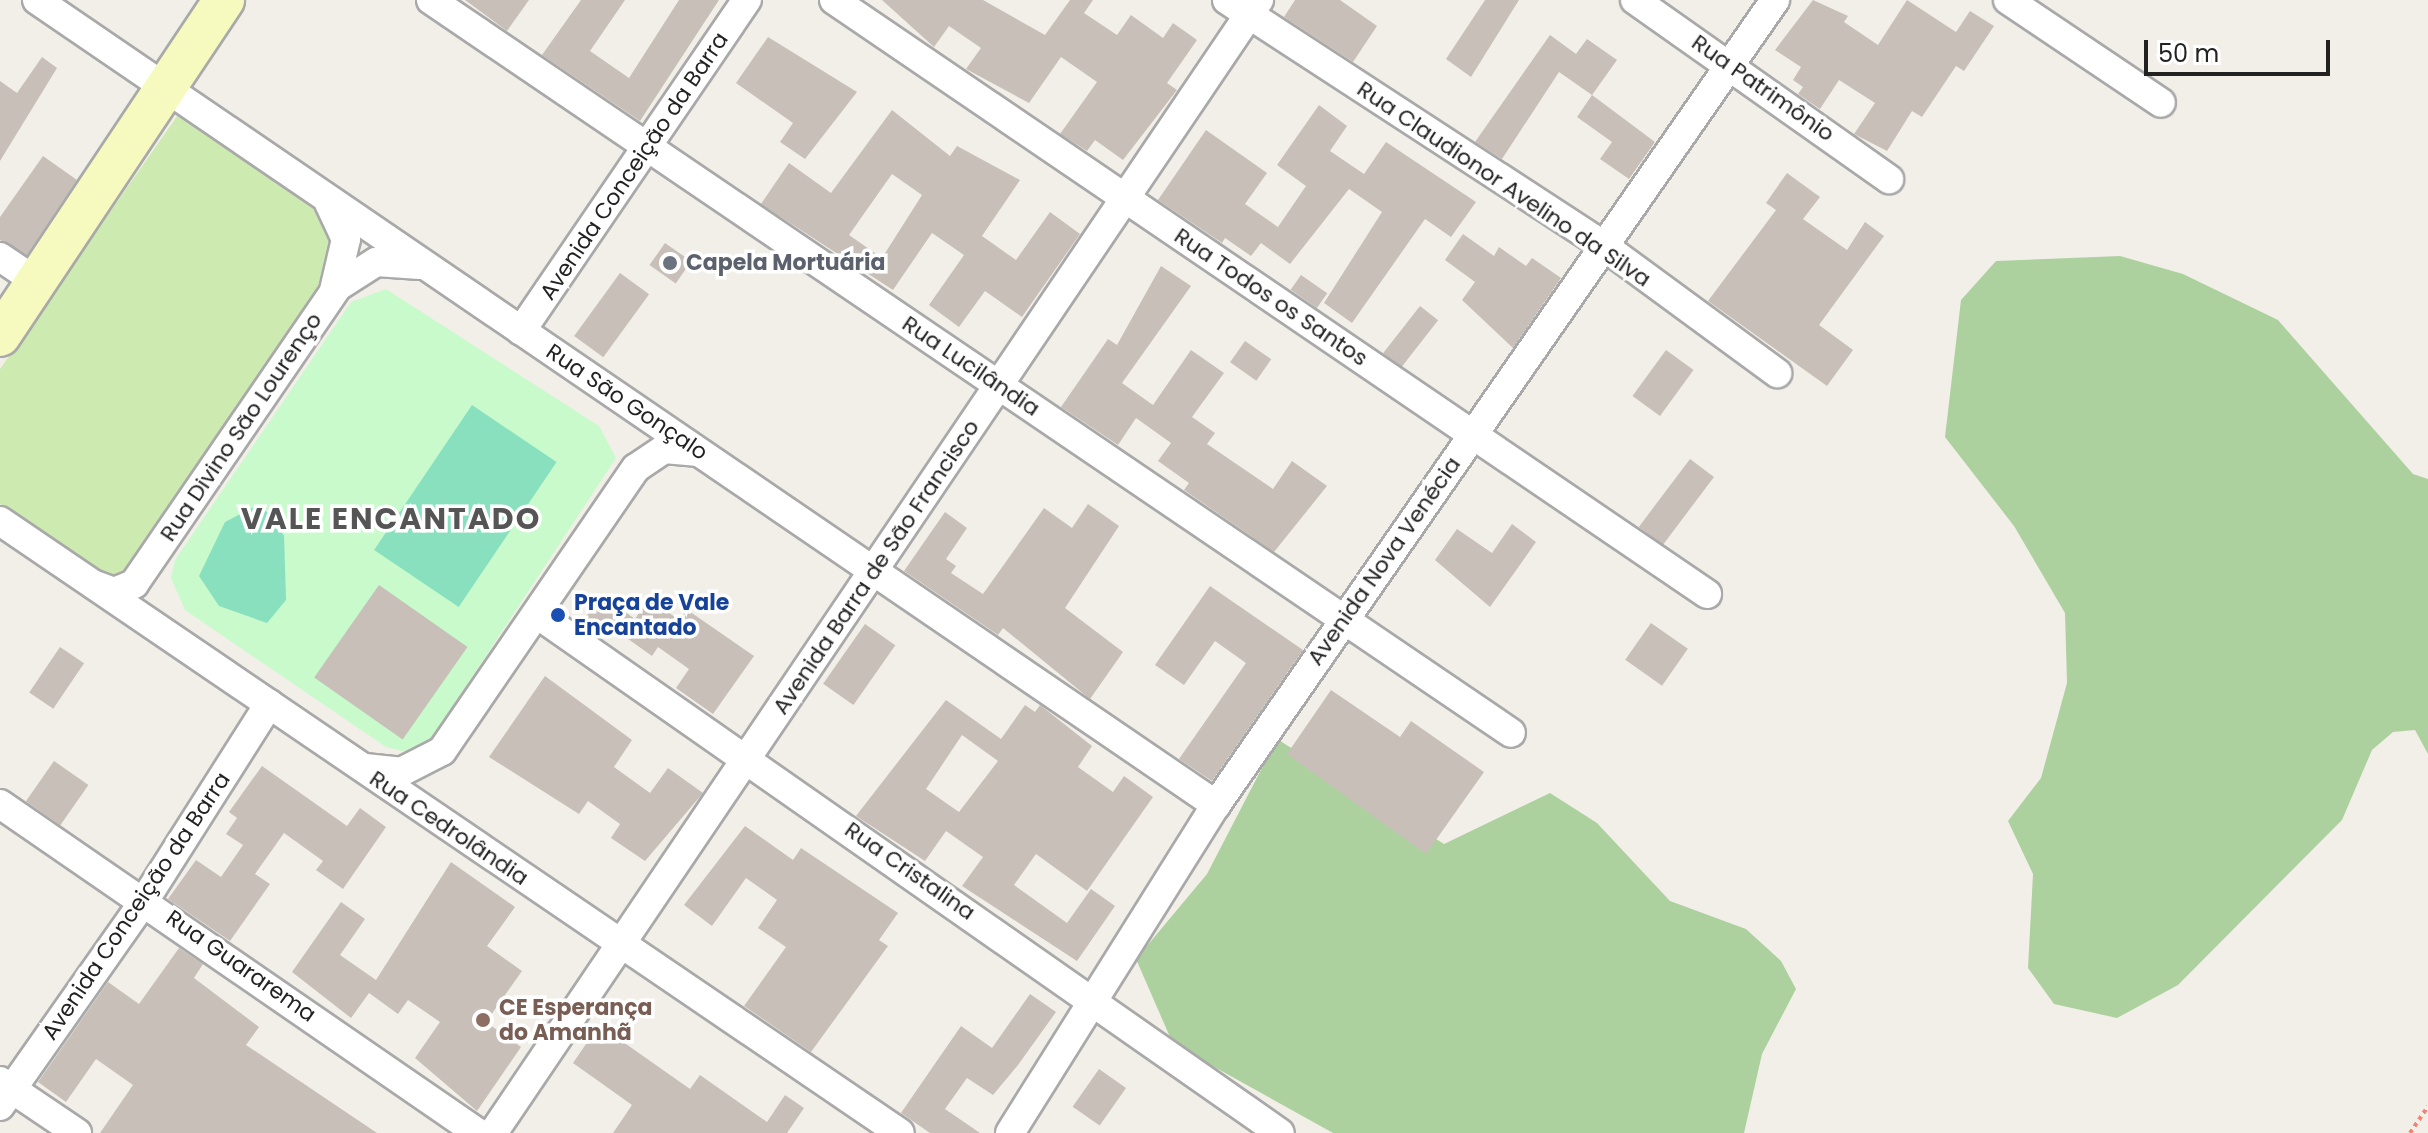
<!DOCTYPE html>
<meta charset="utf-8">
<style>
body{margin:0}
#map{position:relative;width:2428px;height:1133px;overflow:hidden;background:#f2efe9;font-family:Poppins,sans-serif}
div>[style]{position:absolute}
.grass>*{inset:0;background:#cdebb0}
.forest>*{inset:0;background:#add19e}
.park>*{inset:0;background:#c8facc}
.pitch>*{inset:0;background:#88e0be;transform-origin:0 0}
.building>*{inset:0;background:#c7bfb8;transform-origin:0 0}
.path>*{height:4px;margin-top:-2px;transform-origin:0;background:repeating-linear-gradient(90deg,#fa8072 0 4px,transparent 0 8px)}
.roads{filter:drop-shadow(2px 0 #a9a9a9) drop-shadow(-2px 0 #a9a9a9) drop-shadow(0 2px #a9a9a9) drop-shadow(0 -2px #a9a9a9)}
.street>*{height:28px;margin:-14px;padding:0 14px;transform-origin:14px;border-radius:14px;background:#fff}
.secondary>*{height:40px;margin:-20px;padding:0 20px;transform-origin:20px;border-radius:20px;background:#f7fabf}
.dots>*{width:22px;height:22px;translate:-50% -50%;box-sizing:border-box;border:4px solid #fff;border-radius:50%}
span{translate:-50% -50%;white-space:nowrap;text-align:center;line-height:1.15;-webkit-text-stroke:7px #fff;paint-order:stroke}
.street-label{font-size:22px;color:#222}
.worship-label{font-size:22px;color:#5b616d;font-weight:700}
.left{translate:0 -50%;text-align:left}
.transit-label{font-size:22px;color:#164399;font-weight:700}
.education-label{font-size:22px;color:#785e54;font-weight:700}
.district-label{font-size:30px;color:#555;font-weight:700;letter-spacing:2px}
.scale{position:absolute;left:2144px;top:40px;width:186px;height:36px;box-sizing:border-box;border:4px solid #222;border-top:0;padding-left:10px;font-size:24px;line-height:28px;white-space:nowrap;color:#222;-webkit-text-stroke:6px #fff;paint-order:stroke}
</style>
<div id="map">
<div class="grass">
<div style="clip-path:polygon(180px 112px,315px 210px,332px 246px,315px 293px,120px 575px,111px 577px,0 504px,0 369px)"></div>
</div>
<div class="forest">
<div style="clip-path:polygon(2120px 256px,2183px 274px,2278px 320px,2413px 474px,2428px 479px,2428px 754px,2415px 730px,2393px 732px,2372px 750px,2342px 820px,2178px 985px,2117px 1018px,2054px 1004px,2028px 968px,2033px 874px,2008px 821px,2041px 778px,2067px 683px,2065px 613px,2014px 526px,1945px 437px,1961px 300px,1996px 261px)"></div>
<div style="clip-path:polygon(1277px 739px,1444px 844px,1550px 793px,1597px 823px,1670px 901px,1746px 929px,1781px 961px,1796px 989px,1762px 1054px,1744px 1133px,1333px 1133px,1173px 1044px,1136px 959px,1207px 874px)"></div>
</div>
<div class="park">
<div style="clip-path:polygon(386px 289px,599px 426px,616px 458px,430px 741px,410px 753px,386px 747px,185px 610px,171px 578px,175px 560px,351px 302px)"></div>
</div>
<div class="pitch">
<div style="left:472px;top:405px;width:102px;height:175px;rotate:34deg"></div>
<div style="clip-path:polygon(254px 507px,270px 513px,284px 536px,286px 600px,267px 623px,219px 606px,199px 576px,225px 522px)"></div>
</div>
<div class="building">
<div style="clip-path:polygon(465px 0,529px 0,507px 31px)"></div>
<div style="clip-path:polygon(581px 0,625px 0,590px 51px,629px 78px,679px 0,719px 0,640px 121px,542px 55px)"></div>
<div style="clip-path:polygon(882px 0,983px 0,1045px 35px,1070px 0,1093px 0,1084px 13px,1117px 35px,1131px 15px,1163px 38px,1173px 23px,1197px 40px,1167px 83px,1177px 90px,1123px 160px,1095px 140px,1087px 151px,1060px 134px,1097px 82px,1061px 57px,1029px 103px,966px 69px,981px 48px,949px 26px,934px 47px)"></div>
<div style="clip-path:polygon(1295px 0,1340px 0,1377px 26px,1353px 62px,1284px 17px)"></div>
<div style="clip-path:polygon(1485px 0,1519px 0,1471px 77px,1446px 59px)"></div>
<div style="clip-path:polygon(1813px 0,1848px 16px,1844px 22px,1878px 45px,1907px 0,1956px 32px,1970px 11px,1994px 26px,1964px 71px,1956px 66px,1922px 117px,1912px 111px,1887px 151px,1854px 134px,1875px 103px,1839px 80px,1820px 109px,1798px 94px,1803px 87px,1793px 80px,1801px 67px,1775px 50px)"></div>
<div style="clip-path:polygon(1550px 35px,1576px 54px,1587px 39px,1617px 60px,1592px 95px,1559px 72px,1502px 159px,1475px 142px)"></div>
<div style="clip-path:polygon(768px 37px,857px 92px,805px 159px,780px 142px,793px 123px,736px 83px)"></div>
<div style="clip-path:polygon(42px 57px,57px 68px,0 161px,0 81px,17px 93px)"></div>
<div style="clip-path:polygon(1592px 95px,1655px 142px,1629px 179px,1600px 159px,1612px 142px,1577px 117px)"></div>
<div style="clip-path:polygon(1319px 105px,1347px 126px,1330px 151px,1364px 174px,1386px 142px,1476px 202px,1451px 237px,1425px 219px,1352px 323px,1324px 303px,1382px 212px,1349px 189px,1290px 264px,1261px 243px,1251px 256px,1225px 238px,1222px 243px,1158px 200px,1206px 130px,1267px 173px,1245px 204px,1278px 227px,1306px 186px,1277px 165px)"></div>
<div style="clip-path:polygon(evenodd,892px 110px,950px 156px,957px 146px,1020px 180px,982px 236px,1016px 260px,1050px 212px,1080px 234px,1022px 317px,985px 291px,959px 327px,929px 305px,964px 255px,932px 233px,893px 290px,761px 204px,789px 163px,831px 193px,892px 110px,892px 174px,922px 195px,882px 258px,849px 235px,892px 174px)"></div>
<div style="clip-path:polygon(43px 156px,77px 180px,27px 255px,0 240px,0 217px)"></div>
<div style="clip-path:polygon(1787px 173px,1820px 197px,1803px 219px,1847px 250px,1865px 222px,1884px 236px,1819px 325px,1853px 350px,1827px 386px,1708px 301px,1776px 210px,1766px 203px)"></div>
<div style="clip-path:polygon(1463px 234px,1494px 256px,1499px 247px,1526px 266px,1532px 258px,1561px 278px,1513px 348px,1462px 300px,1475px 282px,1445px 260px)"></div>
<div style="left:665px;top:243px;width:32px;height:27px;rotate:35deg"></div>
<div style="clip-path:polygon(1161px 266px,1191px 286px,1122px 383px,1153px 405px,1191px 350px,1224px 373px,1192px 417px,1215px 433px,1207px 444px,1273px 489px,1292px 461px,1327px 486px,1274px 552px,1184px 490px,1189px 483px,1158px 461px,1171px 443px,1136px 418px,1118px 445px,1061px 407px,1108px 339px,1117px 345px)"></div>
<div style="left:620px;top:273px;width:36px;height:78px;rotate:36deg"></div>
<div style="left:1301px;top:275px;width:32px;height:18px;rotate:35deg"></div>
<div style="left:1420px;top:306px;width:23px;height:60px;rotate:38deg"></div>
<div style="left:1245px;top:341px;width:32px;height:26px;rotate:35deg"></div>
<div style="left:1666px;top:350px;width:34px;height:57px;rotate:36deg"></div>
<div style="left:1690px;top:459px;width:30px;height:85px;rotate:37deg"></div>
<div style="clip-path:polygon(1088px 504px,1119px 526px,1065px 608px,1123px 652px,1090px 699px,1003px 628px,998px 635px,904px 571px,945px 512px,967px 528px,946px 559px,956px 566px,951px 573px,983px 594px,1044px 508px,1072px 528px)"></div>
<div style="clip-path:polygon(1512px 524px,1536px 542px,1490px 607px,1435px 560px,1457px 529px,1492px 553px)"></div>
<div style="left:379px;top:585px;width:108px;height:113px;rotate:35deg"></div>
<div style="clip-path:polygon(1210px 586px,1303px 650px,1212px 781px,1179px 759px,1246px 663px,1215px 641px,1184px 685px,1155px 665px)"></div>
<div style="clip-path:polygon(601px 595px,635px 619px,649px 598px,679px 620px,686px 609px,754px 656px,713px 714px,676px 688px,689px 669px,658px 647px,652px 656px,607px 624px,600px 633px,583px 621px)"></div>
<div style="left:1651px;top:623px;width:45px;height:45px;rotate:35deg"></div>
<div style="left:865px;top:624px;width:37px;height:73px;rotate:35deg"></div>
<div style="left:60px;top:647px;width:29px;height:55px;rotate:34deg"></div>
<div style="clip-path:polygon(545px 676px,632px 740px,614px 767px,650px 793px,668px 768px,703px 793px,645px 861px,611px 838px,620px 824px,588px 801px,579px 814px,489px 757px)"></div>
<div style="clip-path:polygon(1331px 690px,1400px 737px,1411px 721px,1484px 772px,1426px 854px,1287px 754px)"></div>
<div style="clip-path:polygon(evenodd,946px 700px,1001px 739px,1025px 705px,1035px 712px,1040px 705px,1092px 746px,1078px 767px,1113px 792px,1124px 776px,1153px 797px,1087px 891px,1036px 854px,1014px 885px,1067px 923px,1091px 889px,1115px 906px,1077px 961px,962px 886px,983px 857px,946px 831px,925px 861px,856px 816px,946px 700px,962px 735px,998px 761px,959px 812px,926px 789px,962px 735px)"></div>
<div style="left:54px;top:761px;width:42px;height:49px;rotate:35deg"></div>
<div style="clip-path:polygon(262px 766px,347px 826px,360px 808px,386px 827px,343px 889px,316px 870px,323px 861px,284px 833px,255px 874px,270px 884px,230px 941px,168px 899px,196px 860px,221px 877px,243px 845px,226px 834px,237px 818px,229px 812px)"></div>
<div style="clip-path:polygon(745px 826px,793px 860px,801px 848px,898px 913px,879px 940px,888px 946px,811px 1052px,744px 1006px,786px 947px,758px 928px,777px 900px,746px 878px,712px 926px,684px 905px)"></div>
<div style="clip-path:polygon(451px 862px,515px 907px,487px 946px,522px 971px,486px 1022px,521px 1047px,477px 1111px,415px 1058px,440px 1022px,408px 1000px,398px 1014px,369px 993px,351px 1018px,292px 972px,341px 902px,365px 919px,340px 955px,376px 980px)"></div>
<div style="clip-path:polygon(179px 948px,203px 964px,194px 978px,259px 1027px,246px 1045px,377px 1133px,100px 1133px,133px 1085px,96px 1059px,66px 1102px,38px 1082px,108px 982px,139px 1004px)"></div>
<div style="clip-path:polygon(1030px 994px,1056px 1012px,1018px 1065px,993px 1095px,967px 1078px,945px 1109px,980px 1133px,930px 1133px,901px 1113px,961px 1026px,992px 1048px)"></div>
<div style="clip-path:polygon(599px 1025px,690px 1089px,700px 1075px,767px 1122px,785px 1095px,804px 1108px,787px 1133px,613px 1133px,632px 1105px,573px 1063px)"></div>
<div style="left:1099px;top:1069px;width:33px;height:46px;rotate:35deg"></div>
</div>
<div class="path">
<div style="left:2410px;top:1133px;width:32px;rotate:-56deg"></div>
</div>
<div class="roads">
<div class="street">
<div style="left:37px;top:0;width:1428px;rotate:34.32deg"></div>
<div style="left:431px;top:0;width:1305px;rotate:34.16deg"></div>
<div style="left:834px;top:0;width:1056px;rotate:34.23deg"></div>
<div style="left:1227px;top:0;width:450px;rotate:33.1deg"></div>
<div style="left:1604px;top:246px;width:215px;rotate:36.3deg"></div>
<div style="left:1635px;top:0;width:311px;rotate:35.2deg"></div>
<div style="left:2008px;top:0;width:184px;rotate:33.9deg"></div>
<div style="left:329px;top:203px;width:40px;rotate:65deg"></div>
<div style="left:346px;top:239px;width:52px;rotate:103.2deg"></div>
<div style="left:0;top:257px;width:45px;rotate:34deg"></div>
<div style="left:521px;top:331px;width:401px;rotate:-55.7deg"></div>
<div style="left:0;top:521px;width:1088px;rotate:34.22deg"></div>
<div style="left:95px;top:585px;width:20px;rotate:20deg"></div>
<div style="left:114px;top:592px;width:22px;rotate:-22deg"></div>
<div style="left:134px;top:584px;width:360px;rotate:-55.6deg"></div>
<div style="left:337px;top:287px;width:46px;rotate:-32.7deg"></div>
<div style="left:376px;top:262px;width:44px;rotate:3.9deg"></div>
<div style="left:537px;top:614px;width:906px;rotate:34.94deg"></div>
<div style="left:365px;top:768px;width:36px;rotate:6deg"></div>
<div style="left:401px;top:772px;width:46px;rotate:-27.1deg"></div>
<div style="left:442px;top:751px;width:343px;rotate:-55.6deg"></div>
<div style="left:636px;top:468px;width:34px;rotate:-34deg"></div>
<div style="left:664px;top:449px;width:32px;rotate:5deg"></div>
<div style="left:0;top:804px;width:580px;rotate:34.54deg"></div>
<div style="left:0;top:1081px;width:93px;rotate:34deg"></div>
<div style="left:0;top:1106px;width:254px;rotate:-54.9deg"></div>
<div style="left:146px;top:898px;width:230px;rotate:-57.6deg"></div>
<div style="left:493px;top:1133px;width:1368px;rotate:-55.94deg"></div>
<div style="left:1010px;top:1133px;width:387px;rotate:-57.9deg"></div>
<div style="left:1216px;top:805px;width:980px;rotate:-55.22deg"></div>
</div>
<div class="secondary">
<div style="left:0;top:336px;width:404px;rotate:-56.3deg"></div>
</div>
</div>
<div class="dots">
<div style="left:670px;top:263px;background:#6b7280"></div>
<div style="left:558px;top:615px;background:#1a4fb4"></div>
<div style="left:483px;top:1020px;background:#8d6e63"></div>
</div>
<div class="street-label">
<span style="left:1763px;top:88px;rotate:35deg">Rua Patrimônio</span>
<span style="left:634px;top:166px;rotate:-56deg">Avenida Conceição da Barra</span>
<span style="left:1504px;top:184px;rotate:34deg">Rua Claudionor Avelino da Silva</span>
<span style="left:1271px;top:297px;rotate:34deg">Rua Todos os Santos</span>
<span style="left:971px;top:366px;rotate:34deg">Rua Lucilândia</span>
<span style="left:627px;top:402px;rotate:34deg">Rua São Gonçalo</span>
<span style="left:241px;top:427px;rotate:-56deg">Rua Divino São Lourenço</span>
<span style="left:1384px;top:561px;rotate:-55deg">Avenida Nova Venécia</span>
<span style="left:876px;top:567px;rotate:-56deg">Avenida Barra de São Francisco</span>
<span style="left:449px;top:828px;rotate:34deg">Rua Cedrolândia</span>
<span style="left:910px;top:871px;rotate:35deg">Rua Cristalina</span>
<span style="left:136px;top:906px;rotate:-56deg">Avenida Conceição da Barra</span>
<span style="left:241px;top:966px;rotate:35deg">Rua Guararema</span>
</div>
<div class="worship-label">
<span class="left" style="left:686px;top:263px">Capela Mortuária</span>
</div>
<div class="transit-label">
<span class="left" style="left:574px;top:615px">Praça de Vale<br>Encantado</span>
</div>
<div class="education-label">
<span class="left" style="left:499px;top:1020px">CE Esperança<br>do Amanhã</span>
</div>
<div class="district-label">
<span style="left:391px;top:519px">VALE ENCANTADO</span>
</div>
<div class="scale">50 m</div>
</div>
